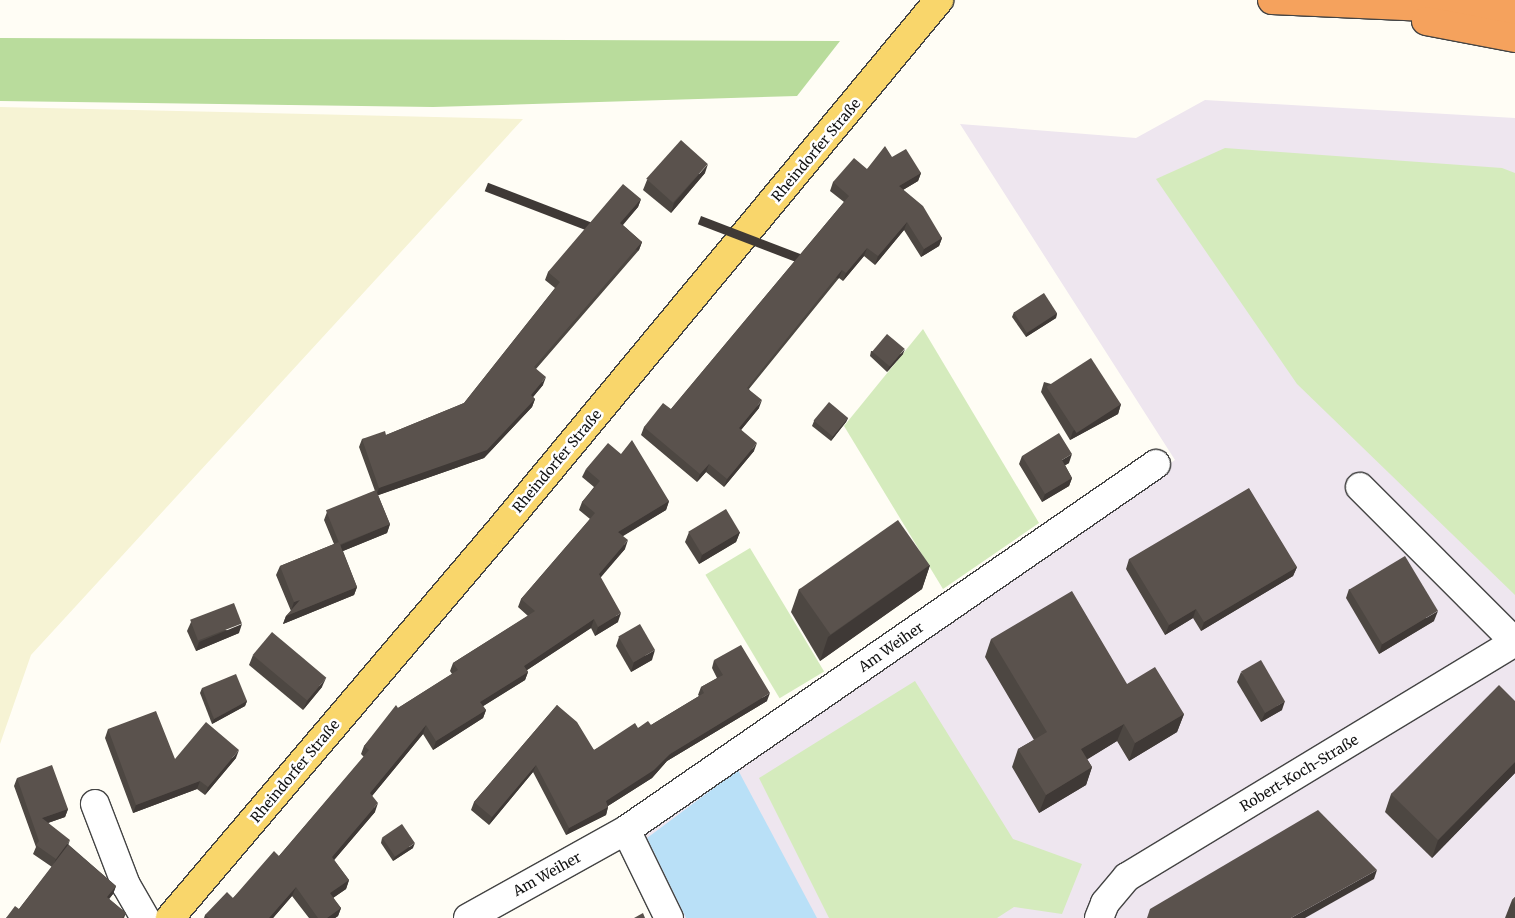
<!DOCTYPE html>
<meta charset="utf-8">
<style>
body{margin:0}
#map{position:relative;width:1515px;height:918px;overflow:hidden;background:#fffdf5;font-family:Merriweather,serif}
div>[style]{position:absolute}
.industrial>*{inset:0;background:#eee6ef}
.farmland>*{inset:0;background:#f6f3d4}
.green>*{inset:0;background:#d5ebbd;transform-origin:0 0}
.forest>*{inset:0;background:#b9dc9c}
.water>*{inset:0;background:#b9e0f7}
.roads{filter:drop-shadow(1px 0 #444) drop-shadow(-1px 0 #444) drop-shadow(0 1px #444) drop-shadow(0 -1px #444)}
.minor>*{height:28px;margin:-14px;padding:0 14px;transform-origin:14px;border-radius:14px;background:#fff}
.major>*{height:28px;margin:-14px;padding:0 14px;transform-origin:14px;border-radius:14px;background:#f9d66b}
.highway>*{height:28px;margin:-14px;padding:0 14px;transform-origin:14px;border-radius:14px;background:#f5a25d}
.wall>*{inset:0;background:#4d4742}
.shaded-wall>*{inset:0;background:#3f3936;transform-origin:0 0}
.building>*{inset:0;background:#5a524d;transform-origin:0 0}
span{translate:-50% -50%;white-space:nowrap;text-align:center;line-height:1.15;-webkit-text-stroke:5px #fff;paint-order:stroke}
.street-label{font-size:14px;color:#111}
</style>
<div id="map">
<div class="industrial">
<div style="clip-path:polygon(1205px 100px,1515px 118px,1515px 918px,676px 918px,635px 836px,1175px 460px,960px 124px,1136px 138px)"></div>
</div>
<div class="farmland">
<div style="clip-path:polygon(0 107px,523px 119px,31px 655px,0 744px)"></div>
</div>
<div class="green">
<div style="clip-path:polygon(1225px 148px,1502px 168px,1515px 173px,1515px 595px,1297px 384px,1156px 179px)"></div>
<div style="clip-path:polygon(923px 329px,1039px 523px,943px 589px,844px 426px)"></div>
<div style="left:750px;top:548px;width:144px;height:52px;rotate:59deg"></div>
<div style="clip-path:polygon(915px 681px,1013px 839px,1082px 864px,1062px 914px,1014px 907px,997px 918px,829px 918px,759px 778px)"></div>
</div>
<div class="forest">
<div style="clip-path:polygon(0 38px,840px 41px,797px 96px,433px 107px,0 101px)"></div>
</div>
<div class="water">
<div style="clip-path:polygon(738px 770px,817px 918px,686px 918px,647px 838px)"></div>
</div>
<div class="roads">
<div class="minor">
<div style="left:1360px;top:487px;width:218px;rotate:45deg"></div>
<div style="left:95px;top:804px;width:87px;rotate:69.1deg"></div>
<div style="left:126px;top:885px;width:38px;rotate:60deg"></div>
<div style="left:626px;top:830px;width:98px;rotate:64deg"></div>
<div style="left:468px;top:918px;width:181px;rotate:-29.1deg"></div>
<div style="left:626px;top:830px;width:644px;rotate:-34.63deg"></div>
<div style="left:1099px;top:918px;width:16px;rotate:-68deg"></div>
<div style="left:1105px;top:903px;width:34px;rotate:-50deg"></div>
<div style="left:1127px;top:877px;width:454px;rotate:-31.2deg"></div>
</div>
<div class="major">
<div style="left:170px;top:918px;width:508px;rotate:-49.63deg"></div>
<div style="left:499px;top:531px;width:690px;rotate:-50.35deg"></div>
</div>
<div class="highway">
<div style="left:1272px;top:0;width:243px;rotate:2.6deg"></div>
<div style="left:1426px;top:21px;width:91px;rotate:10.8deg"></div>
</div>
</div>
<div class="wall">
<div style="clip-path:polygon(892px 157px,921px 173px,918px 181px,903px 190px,942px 238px,939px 246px,921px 257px,904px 230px,875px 265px,864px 256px,843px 281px,839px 278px,749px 389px,759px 408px,741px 430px,754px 451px,724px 487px,706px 472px,697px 482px,641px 435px,644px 427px,671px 409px,844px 202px,830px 191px,833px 182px,867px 169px)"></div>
<div style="clip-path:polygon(705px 173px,671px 213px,643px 190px,647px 180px)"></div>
<div style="clip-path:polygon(641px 199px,638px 207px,623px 225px,642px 242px,639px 250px,536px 369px,543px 385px,533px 397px,535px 399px,532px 407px,484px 458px,378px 495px,390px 524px,387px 533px,343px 551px,357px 587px,354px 595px,283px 624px,286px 616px,291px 611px,276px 575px,280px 566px,334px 544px,324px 520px,327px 512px,375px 491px,359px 447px,362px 439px,386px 435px,464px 403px,555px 288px,545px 280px,548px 272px)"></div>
<div style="clip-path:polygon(1014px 312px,1057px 313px,1056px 318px,1026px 337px,1012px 317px)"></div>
<div style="clip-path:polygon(871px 351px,903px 354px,887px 372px,870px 356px)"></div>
<div style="clip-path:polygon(1044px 382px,1121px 404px,1118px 414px,1070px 440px,1041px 392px)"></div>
<div style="clip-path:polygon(848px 418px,846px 422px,831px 441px,812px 426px,814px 421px)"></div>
<div style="clip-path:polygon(1022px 456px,1069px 463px,1065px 465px,1072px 478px,1069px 486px,1042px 502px,1019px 464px)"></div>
<div style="clip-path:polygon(586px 469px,669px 501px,666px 510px,622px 536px,625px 549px,600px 577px,618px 622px,595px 636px,591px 628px,527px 670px,528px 672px,525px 680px,483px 706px,486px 710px,483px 718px,433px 750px,423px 734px,372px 796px,375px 812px,334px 860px,349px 880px,346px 889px,333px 898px,341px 908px,338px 916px,335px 918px,309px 918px,292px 896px,273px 918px,204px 918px,205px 915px,233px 898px,279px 856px,364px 757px,361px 754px,364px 746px,398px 708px,452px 674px,450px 671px,453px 663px,528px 616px,518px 607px,521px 599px,590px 519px,579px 510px,582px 502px,594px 487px,582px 477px)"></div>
<div style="clip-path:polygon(689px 532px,740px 532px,736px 542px,699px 564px,685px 542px)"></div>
<div style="clip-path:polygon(1129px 559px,1297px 567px,1293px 576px,1201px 631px,1193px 618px,1165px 635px,1126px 569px)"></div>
<div style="clip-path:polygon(930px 565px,922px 589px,820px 661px,791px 612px,799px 589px)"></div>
<div style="clip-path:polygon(1349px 589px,1434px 621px,1379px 654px,1346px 598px)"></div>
<div style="clip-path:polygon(191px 622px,239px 633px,196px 651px,187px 631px)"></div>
<div style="clip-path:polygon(619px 637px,652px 660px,631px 672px,616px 646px)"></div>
<div style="clip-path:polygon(991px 639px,1127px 684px,1184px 714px,1177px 732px,1129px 761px,1117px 741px,1087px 759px,1092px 767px,1086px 785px,1039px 813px,1012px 767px,1018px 749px,1034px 740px,985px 657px)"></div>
<div style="clip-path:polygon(253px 655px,322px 687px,303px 710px,249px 665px)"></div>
<div style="clip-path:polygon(714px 660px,767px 701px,667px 761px,652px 778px,608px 806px,608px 807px,606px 815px,566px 835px,533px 772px,489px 825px,471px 810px,474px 802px,557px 705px,594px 750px,638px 728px,651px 725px,699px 696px,698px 695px,701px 687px,717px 678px,712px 668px)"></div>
<div style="clip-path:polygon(1241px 672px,1282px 710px,1261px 722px,1237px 682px)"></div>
<div style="clip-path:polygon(202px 688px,247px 701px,245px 706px,212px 724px,200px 693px)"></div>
<div style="clip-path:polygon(1515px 701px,1515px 773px,1432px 858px,1385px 812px,1391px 794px)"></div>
<div style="clip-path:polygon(108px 729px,175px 759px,236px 758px,205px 795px,197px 789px,133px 813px,105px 738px)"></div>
<div style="clip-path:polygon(17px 778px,68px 809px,65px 817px,48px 823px,69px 845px,116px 886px,113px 894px,109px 899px,126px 913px,124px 918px,6px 918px,19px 909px,52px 867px,33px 854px,36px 847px,14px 786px)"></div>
<div style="clip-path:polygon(382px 838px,413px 848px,393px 861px,381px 843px)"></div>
<div style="clip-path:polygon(1515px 897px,1515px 918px,1505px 918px,1512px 900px)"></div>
</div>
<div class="shaded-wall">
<div style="clip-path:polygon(708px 164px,705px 173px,671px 213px,674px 203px)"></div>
<div style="clip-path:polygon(921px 173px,918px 181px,896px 194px,899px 186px)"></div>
<div style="clip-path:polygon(641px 199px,638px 207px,617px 231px,620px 223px)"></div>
<div style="clip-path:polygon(907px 222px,904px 230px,875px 265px,878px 256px)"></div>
<div style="clip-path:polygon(942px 238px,939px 246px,921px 257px,924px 249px)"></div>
<div style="left:642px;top:242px;width:9px;height:165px;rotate:111deg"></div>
<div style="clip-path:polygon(867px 248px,864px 256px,843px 281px,846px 273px)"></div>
<div style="left:842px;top:270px;width:9px;height:151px;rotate:111deg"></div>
<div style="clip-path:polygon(1057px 313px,1056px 318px,1026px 337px,1027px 333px)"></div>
<div style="clip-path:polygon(905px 349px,903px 354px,887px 372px,889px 367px)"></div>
<div style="clip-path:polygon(546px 377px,543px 385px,528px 403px,531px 395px)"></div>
<div style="clip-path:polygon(535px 399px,532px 407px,484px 458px,376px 496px,379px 488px)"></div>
<div style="clip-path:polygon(762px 400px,759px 408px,736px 436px,739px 428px)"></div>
<div style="clip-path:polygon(1121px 404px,1118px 414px,1070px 440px,1073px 431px)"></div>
<div style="clip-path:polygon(848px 418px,846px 422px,831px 441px,833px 436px)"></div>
<div style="clip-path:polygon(757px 443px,754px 451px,724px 487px,727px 479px)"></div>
<div style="clip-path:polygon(1072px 454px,1069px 463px,1059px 469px,1062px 460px)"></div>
<div style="clip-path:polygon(709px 464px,706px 472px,697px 482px,700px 474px)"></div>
<div style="clip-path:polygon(1072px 478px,1069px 486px,1042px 502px,1045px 494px)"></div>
<div style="clip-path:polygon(669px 501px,666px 510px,615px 541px,618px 532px)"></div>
<div style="clip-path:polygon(390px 524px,387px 533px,338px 553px,341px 545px)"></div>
<div style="clip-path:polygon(740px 532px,736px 542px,699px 564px,702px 555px)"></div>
<div style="clip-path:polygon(628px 540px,625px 549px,596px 583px,599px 574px)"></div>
<div style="clip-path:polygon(930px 565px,922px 589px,820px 661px,828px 637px)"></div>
<div style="clip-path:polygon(1297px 567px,1293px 576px,1201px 631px,1204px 622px)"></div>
<div style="clip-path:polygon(357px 587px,354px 595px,283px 624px,286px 616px)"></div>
<div style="clip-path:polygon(300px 600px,291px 611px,294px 602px)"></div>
<div style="clip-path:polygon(1196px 609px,1193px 618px,1165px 635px,1169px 625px)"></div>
<div style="clip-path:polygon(1438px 611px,1434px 621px,1379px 654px,1382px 644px)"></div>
<div style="clip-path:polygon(621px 613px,618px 622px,595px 636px,598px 627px)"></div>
<div style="clip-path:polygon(594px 619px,591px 628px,521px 674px,524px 666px)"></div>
<div style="clip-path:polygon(242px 624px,239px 633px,196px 651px,199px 642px)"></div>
<div style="clip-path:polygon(655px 650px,652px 660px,631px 672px,634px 662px)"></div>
<div style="clip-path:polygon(528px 672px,525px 680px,477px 710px,480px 702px)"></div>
<div style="clip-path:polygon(326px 678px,322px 687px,303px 710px,307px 701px)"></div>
<div style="clip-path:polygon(770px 693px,767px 701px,667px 761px,652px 778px,603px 809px,606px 801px,670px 754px)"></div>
<div style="clip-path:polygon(247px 701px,245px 706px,212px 724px,214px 719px)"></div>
<div style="clip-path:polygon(1285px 701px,1282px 710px,1261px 722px,1265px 713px)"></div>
<div style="clip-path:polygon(486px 710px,483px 718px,433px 750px,436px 741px)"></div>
<div style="clip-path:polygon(1184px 714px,1177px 732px,1129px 761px,1135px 743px)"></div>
<div style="clip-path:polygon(1124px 724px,1117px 741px,1075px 767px,1081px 749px)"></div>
<div style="clip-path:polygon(426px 725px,423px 734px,367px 802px,370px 793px)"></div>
<div style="clip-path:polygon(239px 750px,236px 758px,205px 795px,208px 787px)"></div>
<div style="clip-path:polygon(1515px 762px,1515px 773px,1432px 858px,1438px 840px)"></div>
<div style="clip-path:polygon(536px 765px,533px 772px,489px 825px,492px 817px)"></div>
<div style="clip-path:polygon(1092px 767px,1086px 785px,1039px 813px,1046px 795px)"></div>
<div style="clip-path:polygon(200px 781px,197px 789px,133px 813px,136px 805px)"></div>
<div style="clip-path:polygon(378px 803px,375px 812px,329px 866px,332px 857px)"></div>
<div style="clip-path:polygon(608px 807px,606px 815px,566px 835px,569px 828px)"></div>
<div style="clip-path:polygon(68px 809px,65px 817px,39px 826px,42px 818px)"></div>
<div style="clip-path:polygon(70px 840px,67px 848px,53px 867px,56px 859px)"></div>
<div style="clip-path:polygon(415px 843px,413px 848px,393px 861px,395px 857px)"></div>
<div style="clip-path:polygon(1377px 870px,1374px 879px,1305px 918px,1291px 918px)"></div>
<div style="clip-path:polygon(349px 880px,346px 889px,327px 902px,330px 893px)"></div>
<div style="clip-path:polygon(116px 886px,113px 894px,104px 905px,107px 897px)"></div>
<div style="clip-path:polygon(296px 887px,292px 896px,273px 918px,269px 918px)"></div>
<div style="clip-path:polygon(341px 908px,338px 916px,335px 918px,327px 918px)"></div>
</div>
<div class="building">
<div style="left:681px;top:140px;width:36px;height:52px;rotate:42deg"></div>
<div style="clip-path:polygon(885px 146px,892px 157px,906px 149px,921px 173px,899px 186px,923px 206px,942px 238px,924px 249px,907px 222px,878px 256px,867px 248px,846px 273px,842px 270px,747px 388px,762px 400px,739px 428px,757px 443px,727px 479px,709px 464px,700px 474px,644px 427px,663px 403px,671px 409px,849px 196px,833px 182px,854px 158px,867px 169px)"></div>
<div style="clip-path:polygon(623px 184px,641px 199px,620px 223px,642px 242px,534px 367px,546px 377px,531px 395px,535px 399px,487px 450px,379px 488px,362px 439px,385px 431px,386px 435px,464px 403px,560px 282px,548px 272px)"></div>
<div style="left:1044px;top:293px;width:24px;height:36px;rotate:57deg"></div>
<div style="left:887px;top:334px;width:23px;height:23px;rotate:40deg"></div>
<div style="left:1091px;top:358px;width:55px;height:53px;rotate:57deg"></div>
<div style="left:829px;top:402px;width:25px;height:24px;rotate:40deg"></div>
<div style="clip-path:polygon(1059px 433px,1072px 454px,1062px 460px,1072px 478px,1045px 494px,1022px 456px)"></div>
<div style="clip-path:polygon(632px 440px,669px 501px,618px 532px,628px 540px,599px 574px,621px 613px,598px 627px,594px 619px,524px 666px,528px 672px,480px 702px,486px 710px,436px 741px,426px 725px,370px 793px,378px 803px,332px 857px,349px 880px,330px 893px,341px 908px,327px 918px,318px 918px,296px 887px,269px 918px,209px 918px,205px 915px,227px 892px,233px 898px,274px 851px,279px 856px,369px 750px,364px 746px,396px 705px,398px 708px,458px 670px,453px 663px,535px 611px,521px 599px,595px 513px,582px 502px,600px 481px,586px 469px,608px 443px,621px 454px)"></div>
<div style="clip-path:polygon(1249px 488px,1297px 567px,1204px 622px,1196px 609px,1169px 625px,1129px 559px)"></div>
<div style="left:376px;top:490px;width:37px;height:54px;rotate:68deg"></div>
<div style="left:726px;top:509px;width:27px;height:44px;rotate:59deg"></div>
<div style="left:898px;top:520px;width:55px;height:121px;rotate:55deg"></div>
<div style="clip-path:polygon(339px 542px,357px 587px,286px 616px,300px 600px,294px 602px,280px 566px)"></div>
<div style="left:1405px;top:556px;width:64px;height:65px;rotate:59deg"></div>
<div style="clip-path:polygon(1072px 591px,1127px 684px,1155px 667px,1184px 714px,1135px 743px,1124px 724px,1081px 749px,1092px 767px,1046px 795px,1018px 749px,1047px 732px,991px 639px)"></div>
<div style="left:234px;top:603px;width:22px;height:47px;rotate:69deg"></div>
<div style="left:640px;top:624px;width:30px;height:25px;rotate:60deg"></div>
<div style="left:272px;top:632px;width:71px;height:30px;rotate:40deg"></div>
<div style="clip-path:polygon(741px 645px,770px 693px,670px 754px,654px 770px,606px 801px,608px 807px,569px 828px,536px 765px,492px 817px,474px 802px,557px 705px,577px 722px,594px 750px,635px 723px,638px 728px,648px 721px,651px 725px,704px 693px,701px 687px,723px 675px,714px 660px)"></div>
<div style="left:1261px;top:660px;width:48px;height:23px;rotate:60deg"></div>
<div style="clip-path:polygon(236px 674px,247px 701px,214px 719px,202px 688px)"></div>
<div style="clip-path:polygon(1499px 685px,1515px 701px,1515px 762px,1438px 840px,1391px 794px)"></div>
<div style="clip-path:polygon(156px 711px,175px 759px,206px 722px,239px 750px,208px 787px,200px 781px,136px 805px,108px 729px)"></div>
<div style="clip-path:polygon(52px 765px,68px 809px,42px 818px,70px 840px,56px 859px,36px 845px,39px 841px,17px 778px)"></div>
<div style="clip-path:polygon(1318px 810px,1377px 870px,1291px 918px,1147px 918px,1150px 909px)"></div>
<div style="left:402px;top:824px;width:23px;height:24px;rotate:56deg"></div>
<div style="clip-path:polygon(68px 845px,116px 886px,107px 897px,126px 913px,122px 918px,6px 918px,15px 906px,19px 909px)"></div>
<div style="clip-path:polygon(1515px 897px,1515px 904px,1512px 900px)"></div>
<div style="clip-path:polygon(643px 913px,645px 918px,634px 918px)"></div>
</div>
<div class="street-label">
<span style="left:816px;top:150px;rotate:-50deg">Rheindorfer Straße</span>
<span style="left:557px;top:461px;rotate:-50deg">Rheindorfer Straße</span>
<span style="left:891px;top:647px;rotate:-35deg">Am Weiher</span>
<span style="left:295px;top:771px;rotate:-50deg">Rheindorfer Straße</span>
<span style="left:1299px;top:773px;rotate:-31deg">Robert-Koch-Straße</span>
<span style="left:547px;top:874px;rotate:-29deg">Am Weiher</span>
</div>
</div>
